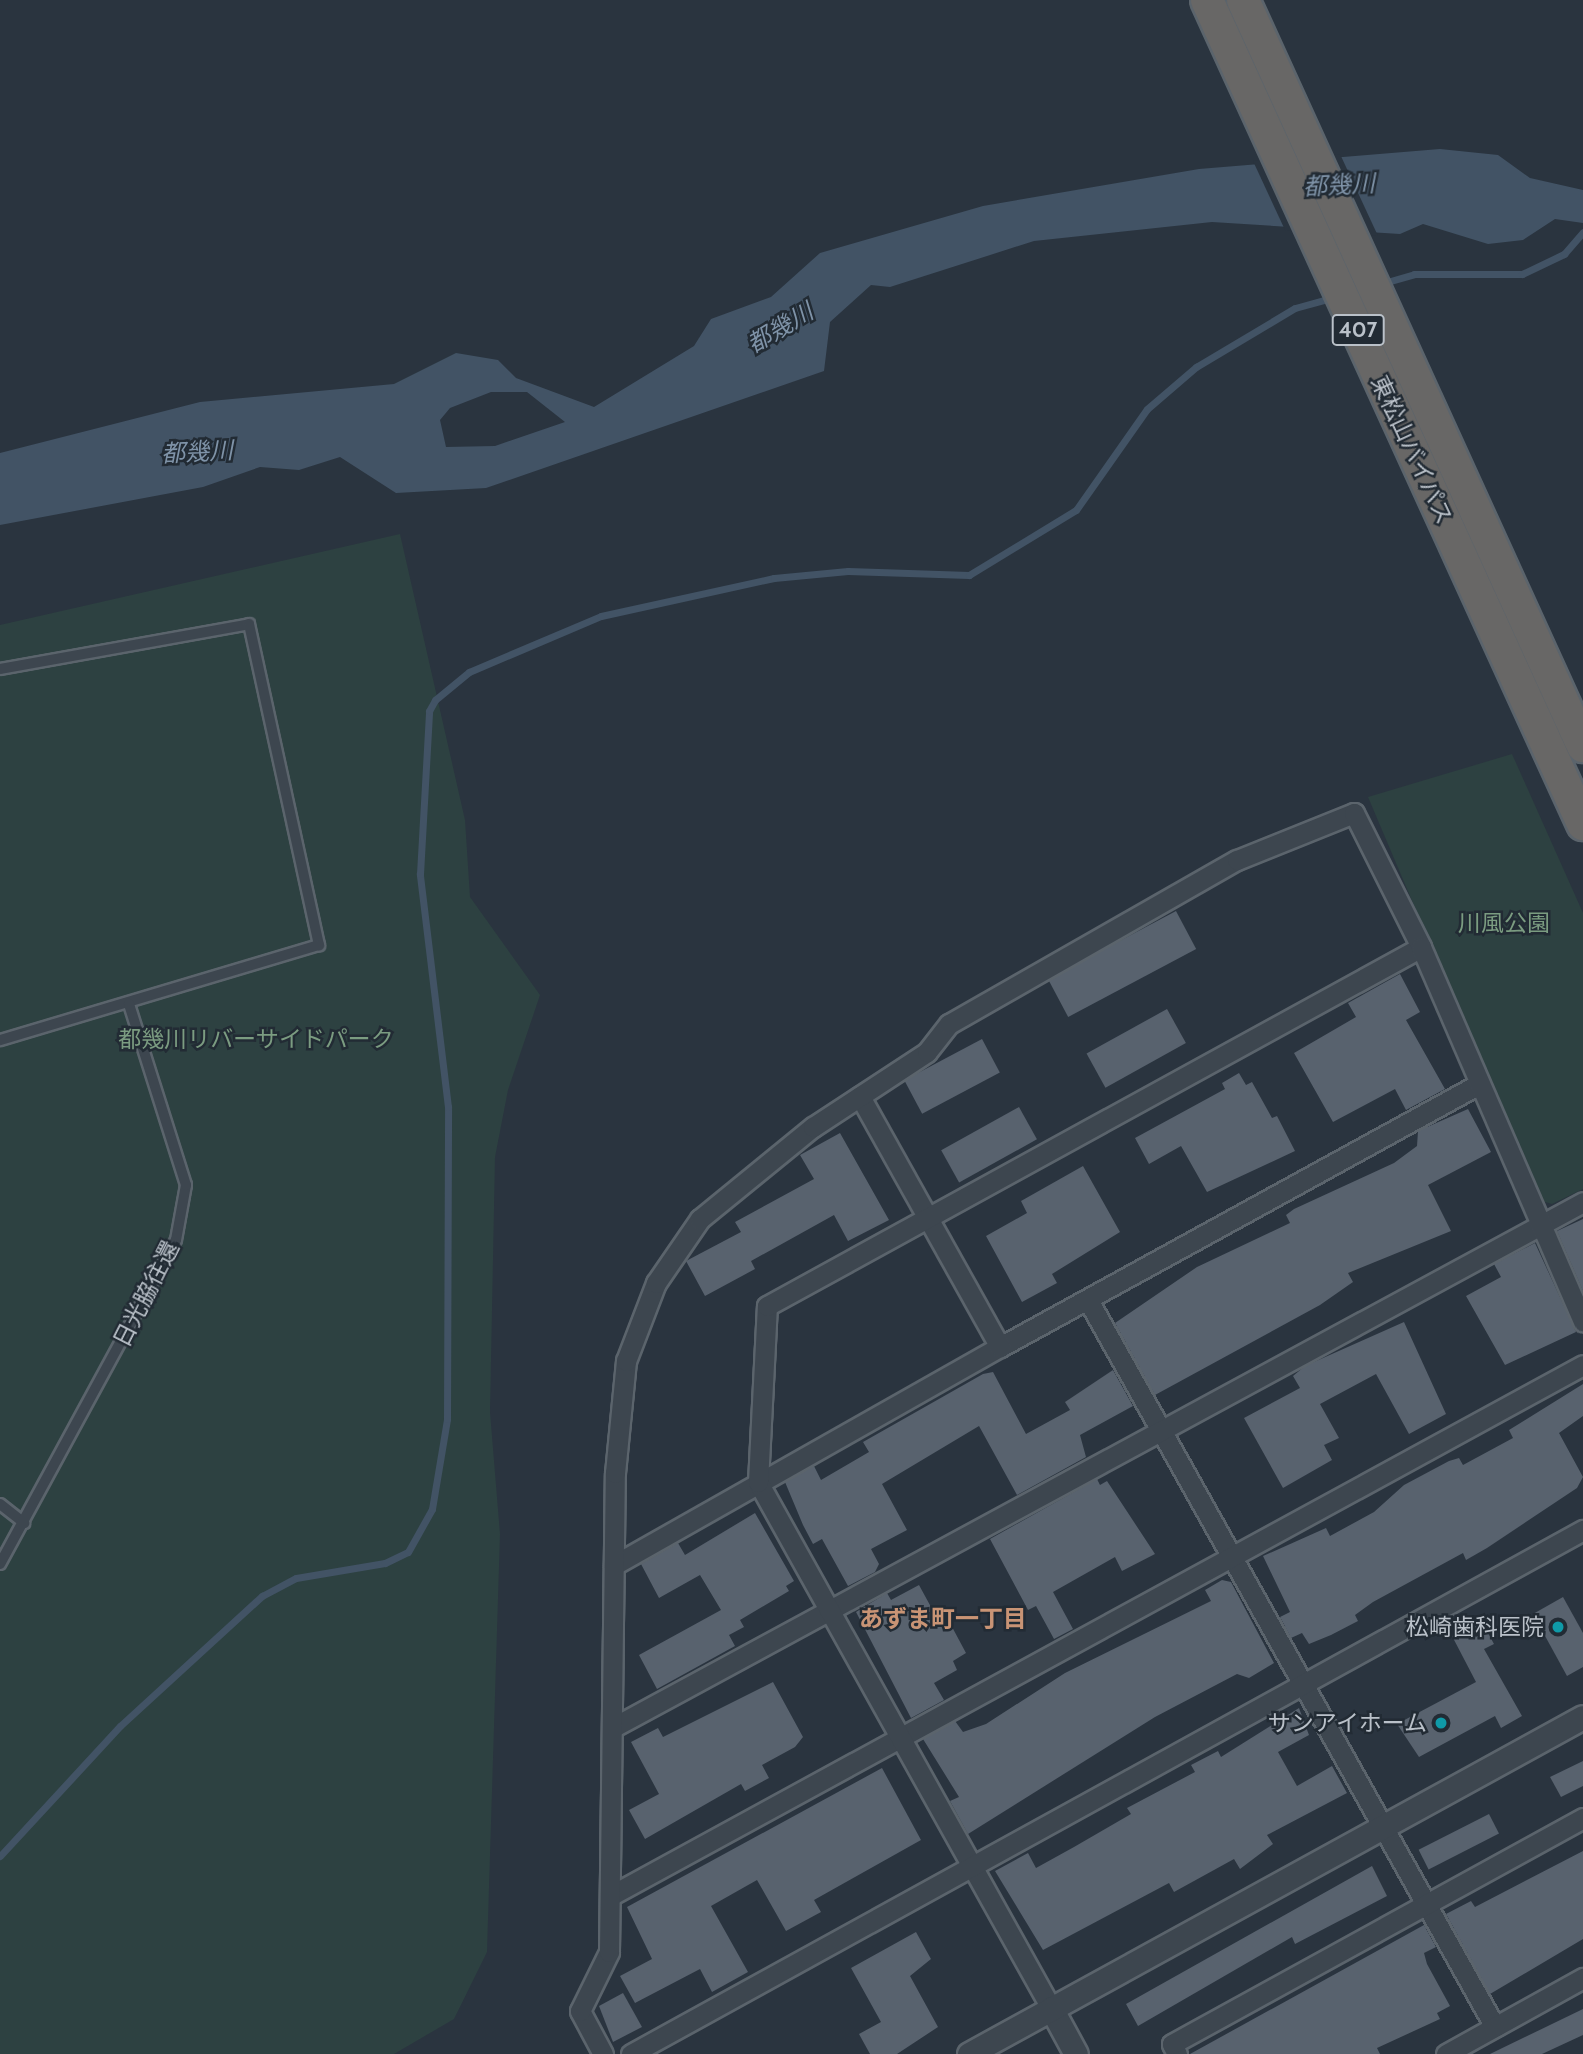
<!DOCTYPE html>
<meta charset="utf-8">
<style>
body{margin:0}
#map{position:relative;width:1583px;height:2054px;overflow:hidden;background:#2a343f;font-family:Cabin,"Noto Sans JP",sans-serif}
div>[style]{position:absolute}
.green>*{inset:0;background:#2d4141}
.water>*{inset:0;background:#425365}
.pier>*{inset:0;background:#2a343f}
.stream>*{height:7px;margin:-3.5px;padding:0 3.5px;transform-origin:3.5px;border-radius:3.5px;background:#425365}
.building>*{inset:0;background:#58626e;transform-origin:0 0}
.roads{filter:drop-shadow(2px 0 #5b646c) drop-shadow(-2px 0 #5b646c) drop-shadow(0 2px #5b646c) drop-shadow(0 -2px #5b646c)}
.service>*{height:10px;margin:-5px;padding:0 5px;transform-origin:5px;border-radius:5px;background:#3d464f}
.minor>*{height:19px;margin:-9.5px;padding:0 9.5px;transform-origin:9.5px;border-radius:9.5px;background:#3d464f}
.tertiary>*{height:23px;margin:-11.5px;padding:0 11.5px;transform-origin:11.5px;border-radius:11.5px;background:#3d464f}
.trunk>*{height:32px;margin:-16px;padding:0 16px;transform-origin:16px;border-radius:16px;background:#686766}
.dots>*{width:19px;height:19px;translate:-50% -50%;box-sizing:border-box;border:4px solid #222b34;border-radius:50%}
span{translate:-50% -50%;white-space:nowrap;text-align:center;line-height:1.15;-webkit-text-stroke:5px #222b34;paint-order:stroke}
.shield-label span{padding:2px 5px;background:#222b34;border:2px solid;border-radius:5px;-webkit-text-stroke-width:0}
.shield-label{font-size:21px;color:#bac1c9;font-weight:700}
.street-label{font-size:23px;color:#bac1c9}
.park-label{font-size:23px;color:#7b9c81}
.poi-label{font-size:23px;color:#bac1c9}
.right{translate:-100% -50%;text-align:right}
.water-label{font-size:24px;color:#7f93a8;font-style:italic}
.neighbourhood-label{font-size:24px;color:#c99475;font-weight:700}
</style>
<div id="map">
<div class="green">
<div style="clip-path:polygon(400px 534px,465px 820px,470px 897px,540px 995px,508px 1090px,495px 1157px,490px 1412px,500px 1534px,487px 1952px,454px 2019px,394px 2054px,0 2054px,0 625px)"></div>
<div style="clip-path:polygon(1512px 754px,1583px 913px,1583px 1189px,1552px 1204px,1539px 1200px,1368px 797px)"></div>
</div>
<div class="water">
<div style="clip-path:polygon(evenodd,1440px 149px,1498px 155px,1530px 178px,1583px 190px,1583px 223px,1555px 219px,1523px 240px,1488px 244px,1423px 224px,1400px 234px,1212px 222px,1034px 241px,890px 287px,871px 285px,830px 322px,824px 371px,486px 488px,396px 493px,340px 457px,299px 470px,260px 467px,203px 487px,0 525px,0 453px,200px 402px,394px 384px,456px 353px,498px 360px,516px 378px,594px 407px,694px 346px,711px 319px,771px 297px,820px 253px,983px 206px,1199px 169px,1440px 149px,491px 392px,527px 392px,565px 422px,495px 446px,446px 447px,440px 420px,450px 408px,491px 392px)"></div>
</div>
<div class="pier">
<div style="clip-path:polygon(1340px 154px,1378px 236px,1285px 230px,1253px 161px)"></div>
</div>
<div class="stream">
<div style="left:1380px;top:284px;width:35px;rotate:-16deg"></div>
<div style="left:1414px;top:274px;width:108px"></div>
<div style="left:1522px;top:274px;width:47px;rotate:-25.5deg"></div>
<div style="left:1564px;top:254px;width:29px;rotate:-49deg"></div>
<div style="left:0;top:1856px;width:177px;rotate:-47.3deg"></div>
<div style="left:120px;top:1726px;width:193px;rotate:-42.5deg"></div>
<div style="left:262px;top:1596px;width:38px;rotate:-28deg"></div>
<div style="left:296px;top:1578px;width:90px;rotate:-9.6deg"></div>
<div style="left:385px;top:1563px;width:25px;rotate:-26deg"></div>
<div style="left:408px;top:1552px;width:49px;rotate:-60.8deg"></div>
<div style="left:432px;top:1509px;width:91px;rotate:-80.5deg"></div>
<div style="left:447px;top:1419px;width:312px;rotate:-89.8deg"></div>
<div style="left:448px;top:1107px;width:235px;rotate:-96.9deg"></div>
<div style="left:420px;top:874px;width:163px;rotate:-86.8deg"></div>
<div style="left:429px;top:711px;width:13px;rotate:-61deg"></div>
<div style="left:435px;top:700px;width:44px;rotate:-39.5deg"></div>
<div style="left:469px;top:672px;width:143px;rotate:-23deg"></div>
<div style="left:601px;top:616px;width:177px;rotate:-12.4deg"></div>
<div style="left:774px;top:578px;width:74px;rotate:-5.4deg"></div>
<div style="left:848px;top:571px;width:121px;rotate:1.9deg"></div>
<div style="left:969px;top:575px;width:125px;rotate:-31.3deg"></div>
<div style="left:1076px;top:510px;width:123px;rotate:-54.9deg"></div>
<div style="left:1147px;top:409px;width:65px;rotate:-40.6deg"></div>
<div style="left:1196px;top:367px;width:115px;rotate:-30.8deg"></div>
<div style="left:1295px;top:308px;width:41px;rotate:-15.4deg"></div>
</div>
<div class="building">
<div style="left:1176px;top:911px;width:43px;height:145px;rotate:62deg"></div>
<div style="clip-path:polygon(1400px 974px,1420px 1012px,1406px 1020px,1445px 1089px,1406px 1110px,1395px 1089px,1333px 1122px,1294px 1053px,1356px 1017px,1348px 1003px)"></div>
<div style="left:1167px;top:1009px;width:39px;height:92px;rotate:61deg"></div>
<div style="left:982px;top:1039px;width:38px;height:88px;rotate:62deg"></div>
<div style="clip-path:polygon(1239px 1073px,1246px 1085px,1252px 1082px,1272px 1118px,1277px 1116px,1295px 1151px,1207px 1192px,1181px 1146px,1149px 1164px,1135px 1138px,1225px 1089px,1222px 1083px)"></div>
<div style="left:1019px;top:1107px;width:37px;height:89px;rotate:61deg"></div>
<div style="clip-path:polygon(1468px 1109px,1491px 1152px,1428px 1185px,1451px 1231px,1348px 1273px,1353px 1282px,1320px 1305px,1155px 1395px,1115px 1323px,1197px 1267px,1290px 1223px,1286px 1215px,1294px 1209px,1394px 1163px,1417px 1146px,1418px 1131px)"></div>
<div style="clip-path:polygon(840px 1133px,889px 1220px,848px 1241px,834px 1215px,751px 1261px,755px 1269px,705px 1296px,686px 1261px,741px 1232px,735px 1222px,814px 1179px,800px 1155px)"></div>
<div style="clip-path:polygon(1083px 1166px,1120px 1232px,1052px 1274px,1057px 1283px,1022px 1302px,986px 1236px,1027px 1213px,1021px 1201px)"></div>
<div style="clip-path:polygon(1583px 1219px,1583px 1291px,1557px 1231px)"></div>
<div style="clip-path:polygon(1535px 1243px,1576px 1332px,1505px 1365px,1466px 1296px,1501px 1277px,1494px 1264px)"></div>
<div style="clip-path:polygon(1404px 1322px,1446px 1414px,1409px 1434px,1376px 1374px,1320px 1404px,1339px 1438px,1324px 1445px,1332px 1460px,1283px 1488px,1244px 1418px,1300px 1388px,1293px 1376px,1305px 1366px)"></div>
<div style="clip-path:polygon(1113px 1370px,1133px 1406px,1080px 1435px,1086px 1457px,1017px 1495px,979px 1426px,882px 1484px,907px 1530px,871px 1549px,879px 1564px,875px 1572px,848px 1586px,822px 1539px,813px 1544px,803px 1525px,785px 1482px,814px 1466px,821px 1480px,869px 1452px,863px 1442px,983px 1374px,993px 1372px,1026px 1434px,1070px 1410px,1065px 1402px)"></div>
<div style="clip-path:polygon(1583px 1384px,1583px 1416px,1559px 1433px,1583px 1477px,1577px 1488px,1487px 1548px,1466px 1560px,1463px 1553px,1373px 1602px,1355px 1615px,1358px 1621px,1331px 1635px,1309px 1644px,1302px 1633px,1291px 1638px,1280px 1617px,1290px 1612px,1263px 1556px,1326px 1528px,1330px 1536px,1374px 1512px,1404px 1485px,1449px 1461px,1459px 1458px,1463px 1465px,1513px 1438px,1509px 1430px)"></div>
<div style="clip-path:polygon(1097px 1479px,1100px 1485px,1107px 1481px,1155px 1554px,1122px 1571px,1115px 1557px,1053px 1592px,1073px 1629px,1054px 1639px,1036px 1606px,1028px 1610px,990px 1539px)"></div>
<div style="clip-path:polygon(755px 1513px,794px 1581px,786px 1586px,789px 1591px,740px 1620px,744px 1627px,729px 1635px,735px 1646px,657px 1689px,639px 1655px,721px 1610px,700px 1575px,659px 1598px,641px 1564px,678px 1543px,685px 1555px)"></div>
<div style="clip-path:polygon(1222px 1580px,1231px 1582px,1274px 1663px,1249px 1678px,1237px 1674px,1155px 1717px,968px 1834px,950px 1801px,959px 1797px,923px 1739px,955px 1721px,963px 1732px,986px 1724px,1065px 1673px,1211px 1601px,1205px 1590px)"></div>
<div style="clip-path:polygon(919px 1585px,943px 1629px,951px 1625px,966px 1653px,953px 1661px,957px 1670px,934px 1683px,944px 1700px,911px 1718px,856px 1612px,887px 1593px,891px 1600px)"></div>
<div style="clip-path:polygon(1563px 1597px,1583px 1633px,1583px 1667px,1567px 1676px,1533px 1614px)"></div>
<div style="clip-path:polygon(1481px 1620px,1494px 1644px,1484px 1649px,1522px 1716px,1501px 1728px,1495px 1716px,1419px 1757px,1397px 1724px,1476px 1682px,1452px 1636px)"></div>
<div style="clip-path:polygon(773px 1682px,803px 1737px,795px 1747px,762px 1765px,769px 1778px,745px 1791px,741px 1784px,645px 1839px,629px 1810px,659px 1794px,631px 1742px,658px 1728px,663px 1737px)"></div>
<div style="clip-path:polygon(1299px 1708px,1309px 1735px,1278px 1752px,1297px 1786px,1332px 1766px,1347px 1793px,1267px 1835px,1273px 1844px,1240px 1869px,1234px 1859px,1174px 1892px,1169px 1883px,1043px 1950px,995px 1871px,1028px 1853px,1036px 1868px,1074px 1847px,1131px 1814px,1127px 1808px,1195px 1772px,1191px 1765px,1218px 1751px,1221px 1757px)"></div>
<div style="clip-path:polygon(1583px 1761px,1583px 1786px,1561px 1797px,1550px 1777px)"></div>
<div style="clip-path:polygon(882px 1768px,921px 1840px,814px 1900px,821px 1912px,786px 1931px,757px 1880px,711px 1906px,748px 1972px,712px 1992px,700px 1969px,635px 2003px,620px 1976px,652px 1959px,627px 1907px)"></div>
<div style="left:1489px;top:1814px;width:22px;height:79px;rotate:63deg"></div>
<div style="clip-path:polygon(1583px 1851px,1583px 1939px,1490px 1994px,1446px 1914px,1471px 1901px,1475px 1907px)"></div>
<div style="clip-path:polygon(1372px 1866px,1387px 1896px,1295px 1944px,1292px 1937px,1138px 2026px,1126px 2004px)"></div>
<div style="clip-path:polygon(1424px 1925px,1436px 1947px,1424px 1953px,1427px 1964px,1450px 2006px,1437px 2013px,1440px 2019px,1377px 2048px,1380px 2054px,1190px 2054px)"></div>
<div style="clip-path:polygon(916px 1932px,931px 1959px,910px 1976px,938px 2027px,897px 2054px,870px 2054px,859px 2034px,881px 2022px,851px 1968px)"></div>
<div style="clip-path:polygon(623px 1993px,642px 2027px,613px 2042px,599px 2006px)"></div>
<div style="clip-path:polygon(1583px 2009px,1583px 2035px,1542px 2054px,1490px 2054px)"></div>
</div>
<div class="roads">
<div class="service">
<div style="left:0;top:669px;width:253px;rotate:-10.2deg"></div>
<div style="left:249px;top:624px;width:329px;rotate:77.7deg"></div>
<div style="left:319px;top:945px;width:333px;rotate:163.4deg"></div>
<div style="left:0;top:1504px;width:31px;rotate:38deg"></div>
<div style="left:0;top:1564px;width:369px;rotate:-61.5deg"></div>
<div style="left:176px;top:1240px;width:56px;rotate:-79.7deg"></div>
<div style="left:186px;top:1185px;width:190px;rotate:-107.5deg"></div>
</div>
<div class="minor">
<div style="left:1088px;top:1300px;width:833px;rotate:60.76deg"></div>
<div style="left:1000px;top:1347px;width:546px;rotate:-28.77deg"></div>
<div style="left:614px;top:1565px;width:443px;rotate:-29.5deg"></div>
<div style="left:1000px;top:1347px;width:287px;rotate:-119.2deg"></div>
<div style="left:612px;top:1728px;width:1104px;rotate:-28.44deg"></div>
<div style="left:610px;top:1896px;width:1108px;rotate:-28.62deg"></div>
<div style="left:1051px;top:2008px;width:602px;rotate:-119.12deg"></div>
<div style="left:758px;top:1482px;width:176px;rotate:-87.1deg"></div>
<div style="left:767px;top:1306px;width:746px;rotate:-28.76deg"></div>
<div style="left:603px;top:2054px;width:49px;rotate:-118.1deg"></div>
<div style="left:580px;top:2011px;width:66px;rotate:-63.8deg"></div>
<div style="left:609px;top:1952px;width:479px;rotate:-89.3deg"></div>
<div style="left:615px;top:1473px;width:113px;rotate:-84.4deg"></div>
<div style="left:626px;top:1361px;width:84px;rotate:-69deg"></div>
<div style="left:656px;top:1283px;width:78px;rotate:-55.5deg"></div>
<div style="left:700px;top:1219px;width:146px;rotate:-39.2deg"></div>
<div style="left:813px;top:1127px;width:136px;rotate:-33.3deg"></div>
<div style="left:927px;top:1052px;width:36px;rotate:-52deg"></div>
<div style="left:949px;top:1024px;width:331px;rotate:-29.7deg"></div>
<div style="left:1237px;top:860px;width:126px;rotate:-21.9deg"></div>
<div style="left:1354px;top:813px;width:150px;rotate:63.4deg"></div>
<div style="left:1421px;top:947px;width:408px;rotate:66.6deg"></div>
<div style="left:631px;top:2054px;width:1087px;rotate:-28.83deg"></div>
<div style="left:1177px;top:2054px;width:11px;rotate:-117deg"></div>
<div style="left:1172px;top:2044px;width:469px;rotate:-28.8deg"></div>
<div style="left:1446px;top:2054px;width:157px;rotate:-29deg"></div>
</div>
<div class="tertiary">
<div style="left:1051px;top:2008px;width:52px;rotate:61.5deg"></div>
<div style="left:969px;top:2054px;width:700px;rotate:-28.76deg"></div>
</div>
<div class="trunk">
<div style="left:1207px;top:0;width:906px;rotate:65.47deg"></div>
<div style="left:1243px;top:0;width:820px;rotate:65.5deg"></div>
</div>
</div>
<div class="dots">
<div style="left:1558px;top:1627px;background:#0f9aa8"></div>
<div style="left:1441px;top:1723px;background:#0f9aa8"></div>
</div>
<div class="shield-label">
<span style="left:1358px;top:330px">407</span>
</div>
<div class="street-label">
<span style="left:1412px;top:450px;rotate:65deg">東松山バイパス</span>
<span style="left:146px;top:1294px;rotate:-63deg">日光脇往還</span>
</div>
<div class="park-label">
<span style="left:1504px;top:923px">川風公園</span>
<span style="left:256px;top:1039px">都幾川リバーサイドパーク</span>
</div>
<div class="poi-label">
<span class="right" style="left:1544px;top:1627px">松崎歯科医院</span>
<span class="right" style="left:1427px;top:1723px">サンアイホーム</span>
</div>
<div class="water-label">
<span style="left:1339px;top:185px;rotate:-3deg">都幾川</span>
<span style="left:780px;top:328px;rotate:-31deg">都幾川</span>
<span style="left:197px;top:452px;rotate:-3deg">都幾川</span>
</div>
<div class="neighbourhood-label">
<span style="left:943px;top:1619px">あずま町一丁目</span>
</div>
</div>
